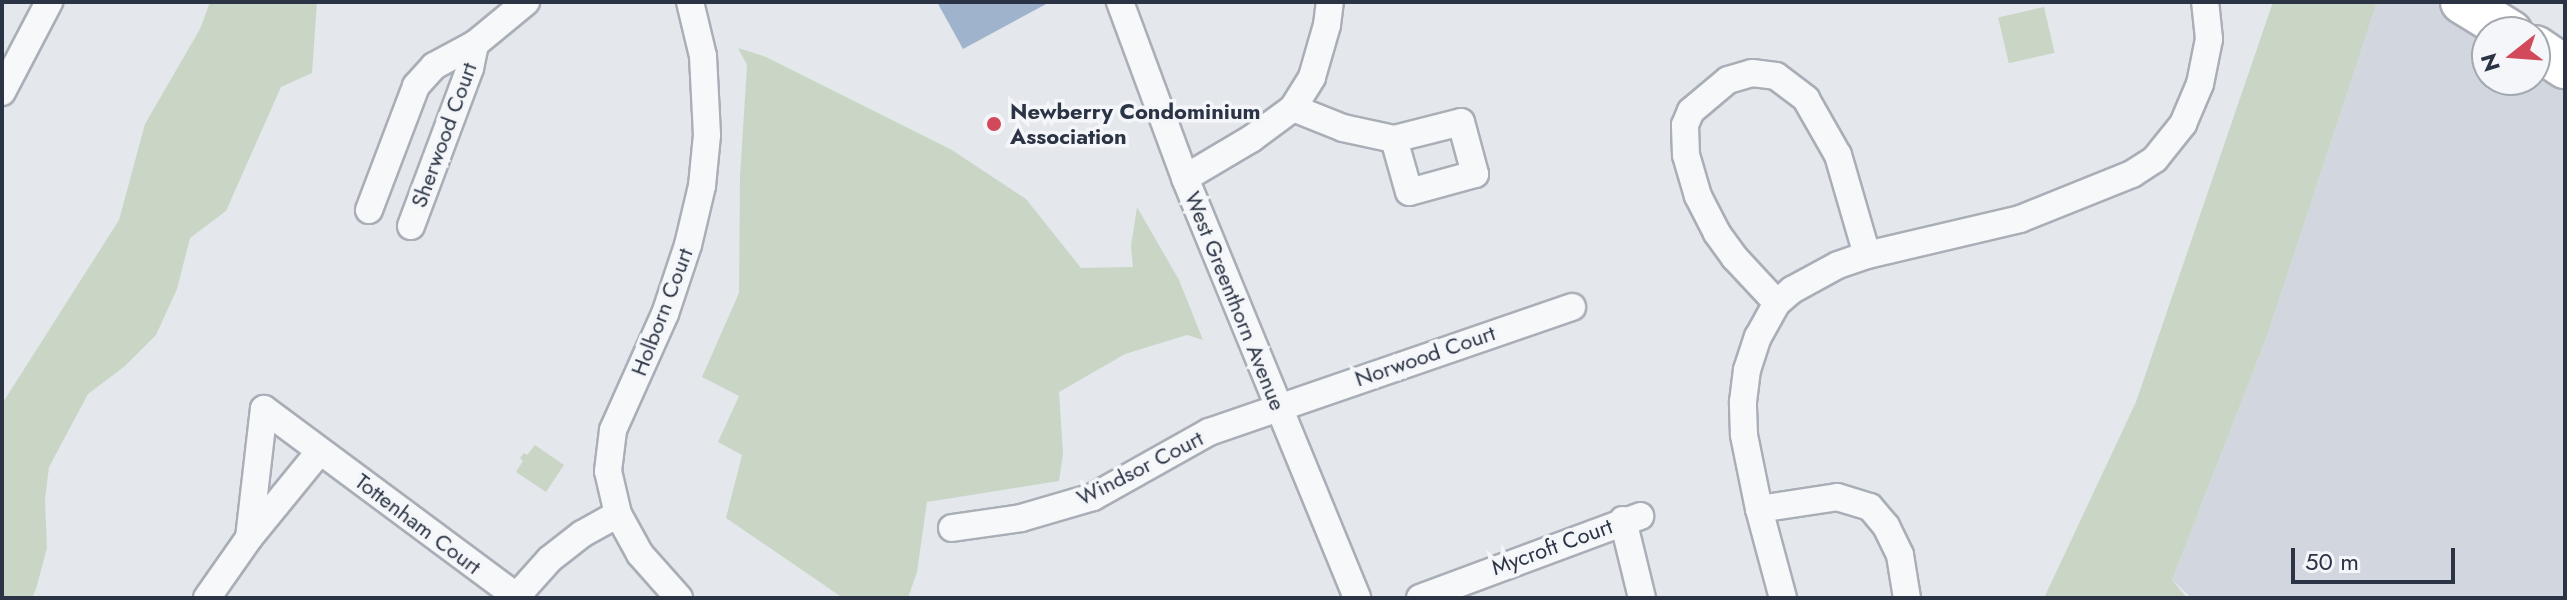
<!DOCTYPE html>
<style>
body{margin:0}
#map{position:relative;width:2567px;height:600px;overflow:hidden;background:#e4e7ec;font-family:Jost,sans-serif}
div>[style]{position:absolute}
.built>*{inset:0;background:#d2d6de}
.green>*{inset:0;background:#c9d6c5;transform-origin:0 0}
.water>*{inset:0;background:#9fb4cc}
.roads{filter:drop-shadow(2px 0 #a9aeb7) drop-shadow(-2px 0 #a9aeb7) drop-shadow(0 2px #a9aeb7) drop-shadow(0 -2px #a9aeb7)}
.street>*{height:26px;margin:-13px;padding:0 13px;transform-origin:13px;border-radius:13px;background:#f7f8fa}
.primary>*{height:42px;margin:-21px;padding:0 21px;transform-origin:21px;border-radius:21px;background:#fff}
.dots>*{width:22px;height:22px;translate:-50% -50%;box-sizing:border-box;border:4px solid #f4f6f9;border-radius:50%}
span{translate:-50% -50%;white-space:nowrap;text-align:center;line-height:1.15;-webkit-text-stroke:7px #f4f6f9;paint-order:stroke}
.poi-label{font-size:22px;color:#2b3445;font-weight:700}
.left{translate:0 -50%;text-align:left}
.street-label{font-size:22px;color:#2b3445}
.frame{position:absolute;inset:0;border:4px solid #2b3445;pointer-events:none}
.north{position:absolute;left:2471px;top:16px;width:80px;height:80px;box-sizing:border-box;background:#f4f6f9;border:2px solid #a4a8b1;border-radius:50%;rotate:253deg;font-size:22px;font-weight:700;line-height:32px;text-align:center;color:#2b3445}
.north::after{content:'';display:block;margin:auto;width:28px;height:36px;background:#d1495b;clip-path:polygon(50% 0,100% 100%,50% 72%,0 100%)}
.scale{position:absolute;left:2291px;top:548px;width:164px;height:36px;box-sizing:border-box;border:4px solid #2b3445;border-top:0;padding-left:10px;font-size:24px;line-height:28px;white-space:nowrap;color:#2b3445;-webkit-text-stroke:6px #f4f6f9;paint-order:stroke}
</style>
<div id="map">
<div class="built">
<div style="clip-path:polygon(2377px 2px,2462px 2px,2487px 32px,2487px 80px,2535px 80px,2535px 47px,2565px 67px,2565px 598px,2192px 598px,2172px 580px,2267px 336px)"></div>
</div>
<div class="green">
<div style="clip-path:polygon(210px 2px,317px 2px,312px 73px,281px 87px,226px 211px,190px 238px,177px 289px,156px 335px,125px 366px,88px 394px,49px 467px,45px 499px,47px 548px,36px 589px,32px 598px,2px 598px,2px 404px,119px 220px,145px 124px,200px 29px)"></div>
<div style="clip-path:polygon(2273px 2px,2377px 2px,2267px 336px,2172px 580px,2187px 598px,2044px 598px,2136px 402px)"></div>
<div style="left:2044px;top:7px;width:47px;height:47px;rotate:77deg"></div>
<div style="clip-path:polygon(738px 48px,766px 57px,952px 150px,1026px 199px,1081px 268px,1133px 267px,1131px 246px,1137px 207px,1179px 280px,1203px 340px,1187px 335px,1125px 354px,1059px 392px,1063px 454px,1059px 481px,927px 502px,917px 572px,908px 598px,843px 598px,726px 518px,742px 455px,718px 442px,739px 396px,702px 377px,739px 293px,740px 176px,747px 65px)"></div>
<div style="clip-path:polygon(535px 445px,564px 465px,546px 492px,516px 472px,523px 461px,520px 458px,524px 453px,527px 455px)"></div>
</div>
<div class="water">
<div style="clip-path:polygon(937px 2px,1048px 2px,1048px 3px,963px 49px)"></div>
</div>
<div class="roads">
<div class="street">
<div style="left:1120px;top:2px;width:188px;rotate:69.7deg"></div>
<div style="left:1185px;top:178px;width:454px;rotate:67.7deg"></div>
<div style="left:2px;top:92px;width:102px;rotate:-62.4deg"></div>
<div style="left:1293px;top:108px;width:54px;rotate:21.8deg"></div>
<div style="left:1343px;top:128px;width:52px;rotate:12.2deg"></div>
<div style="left:1461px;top:122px;width:54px;rotate:74.9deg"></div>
<div style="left:1475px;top:174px;width:68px;rotate:164.7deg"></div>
<div style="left:1409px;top:192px;width:55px;rotate:-105.8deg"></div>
<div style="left:1394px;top:139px;width:69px;rotate:-14.2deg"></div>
<div style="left:1185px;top:178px;width:77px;rotate:-30.6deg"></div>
<div style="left:1251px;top:139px;width:52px;rotate:-36.4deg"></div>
<div style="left:1293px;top:108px;width:36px;rotate:-58deg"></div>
<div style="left:1312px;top:77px;width:54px;rotate:-73.9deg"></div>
<div style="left:1327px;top:25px;width:23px;rotate:-83deg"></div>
<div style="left:369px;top:210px;width:133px;rotate:-69.2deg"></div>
<div style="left:416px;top:86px;width:27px;rotate:-48deg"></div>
<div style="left:434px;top:66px;width:47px;rotate:-28.2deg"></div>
<div style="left:475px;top:44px;width:66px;rotate:-39.5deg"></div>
<div style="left:411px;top:226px;width:169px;rotate:-69.5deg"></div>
<div style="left:470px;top:68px;width:25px;rotate:-78deg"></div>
<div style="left:1777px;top:303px;width:62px;rotate:-133deg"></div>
<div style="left:1735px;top:258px;width:31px;rotate:-126deg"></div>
<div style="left:1717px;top:233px;width:42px;rotate:-117.2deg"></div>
<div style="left:1698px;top:196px;width:43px;rotate:-106.3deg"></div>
<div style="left:1686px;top:155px;width:30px;rotate:-92deg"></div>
<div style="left:1685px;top:125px;width:15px;rotate:-67deg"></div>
<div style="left:1691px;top:111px;width:48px;rotate:-40deg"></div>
<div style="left:1728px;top:80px;width:25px;rotate:-16deg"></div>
<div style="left:1752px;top:73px;width:24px;rotate:7deg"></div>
<div style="left:1776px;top:76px;width:38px;rotate:37deg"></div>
<div style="left:1806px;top:99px;width:64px;rotate:60.3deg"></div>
<div style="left:1838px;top:155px;width:104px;rotate:73.8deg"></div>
<div style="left:1759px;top:509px;width:76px;rotate:-101.5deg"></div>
<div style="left:1744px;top:435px;width:33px;rotate:-92deg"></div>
<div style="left:1743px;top:402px;width:32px;rotate:-83deg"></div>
<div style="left:1747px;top:370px;width:35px;rotate:-72deg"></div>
<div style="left:1758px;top:337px;width:39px;rotate:-61deg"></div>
<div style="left:1777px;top:303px;width:20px;rotate:-41deg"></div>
<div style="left:1792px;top:290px;width:52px;rotate:-28.5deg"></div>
<div style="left:1838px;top:265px;width:31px;rotate:-19deg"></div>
<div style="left:1867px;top:255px;width:157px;rotate:-13.2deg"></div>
<div style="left:2020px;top:219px;width:121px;rotate:-21.9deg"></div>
<div style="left:2132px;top:174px;width:27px;rotate:-33deg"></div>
<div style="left:2155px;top:159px;width:45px;rotate:-51.3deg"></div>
<div style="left:2183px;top:124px;width:43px;rotate:-67deg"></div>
<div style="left:2200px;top:84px;width:46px;rotate:-78.7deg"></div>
<div style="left:2209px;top:39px;width:37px;rotate:-96deg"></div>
<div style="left:1623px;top:520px;width:80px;rotate:76.3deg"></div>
<div style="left:952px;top:528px;width:70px;rotate:-8.2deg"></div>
<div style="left:1021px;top:518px;width:75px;rotate:-16.3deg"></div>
<div style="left:1093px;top:497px;width:133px;rotate:-29.3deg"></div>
<div style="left:1209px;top:432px;width:384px;rotate:-19deg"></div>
<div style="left:249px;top:538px;width:130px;rotate:-83.4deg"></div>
<div style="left:264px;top:409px;width:314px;rotate:36.6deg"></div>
<div style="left:207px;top:598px;width:73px;rotate:-55deg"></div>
<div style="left:249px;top:538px;width:112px;rotate:-50.8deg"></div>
<div style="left:515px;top:598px;width:52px;rotate:-48.1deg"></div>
<div style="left:550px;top:559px;width:41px;rotate:-38deg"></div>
<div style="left:582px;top:534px;width:41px;rotate:-29.1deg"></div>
<div style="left:679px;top:598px;width:59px;rotate:-131.6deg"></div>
<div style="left:640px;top:554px;width:46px;rotate:-118.8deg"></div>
<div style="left:618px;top:514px;width:44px;rotate:-103.1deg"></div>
<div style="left:608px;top:471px;width:41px;rotate:-83deg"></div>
<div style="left:613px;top:430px;width:127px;rotate:-65.9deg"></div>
<div style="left:665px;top:314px;width:73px;rotate:-71.6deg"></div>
<div style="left:688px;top:245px;width:61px;rotate:-76.7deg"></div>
<div style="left:702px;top:186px;width:51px;rotate:-84.4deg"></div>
<div style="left:707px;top:135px;width:79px;rotate:-92.9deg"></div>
<div style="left:703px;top:56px;width:56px;rotate:-103.5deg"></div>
<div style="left:1420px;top:598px;width:235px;rotate:-20.4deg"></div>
<div style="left:1783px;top:598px;width:92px;rotate:-105.1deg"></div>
<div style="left:1759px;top:509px;width:79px;rotate:-8.7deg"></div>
<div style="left:1837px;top:497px;width:34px;rotate:17deg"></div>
<div style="left:1870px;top:507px;width:25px;rotate:50deg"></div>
<div style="left:1886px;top:526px;width:32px;rotate:64deg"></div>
<div style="left:1900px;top:555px;width:44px;rotate:80.8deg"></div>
</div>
<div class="primary">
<div style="left:2462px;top:2px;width:57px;rotate:31.5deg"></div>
<div style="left:2535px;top:47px;width:36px;rotate:34deg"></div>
</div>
</div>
<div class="dots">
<div style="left:994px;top:124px;background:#d1495b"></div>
</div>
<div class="poi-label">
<span class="left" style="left:1010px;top:124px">Newberry Condominium<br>Association</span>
</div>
<div class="street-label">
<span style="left:444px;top:135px;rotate:-70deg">Sherwood Court</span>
<span style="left:1235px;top:301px;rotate:68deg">West Greenthorn Avenue</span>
<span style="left:662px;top:312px;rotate:-69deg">Holborn Court</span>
<span style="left:1425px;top:356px;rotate:-19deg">Norwood Court</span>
<span style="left:1140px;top:468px;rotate:-27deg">Windsor Court</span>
<span style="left:418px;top:524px;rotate:37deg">Tottenham Court</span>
<span style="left:1552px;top:547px;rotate:-20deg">Mycroft Court</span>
</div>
<div class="frame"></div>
<div class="north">N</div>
<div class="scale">50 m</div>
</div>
